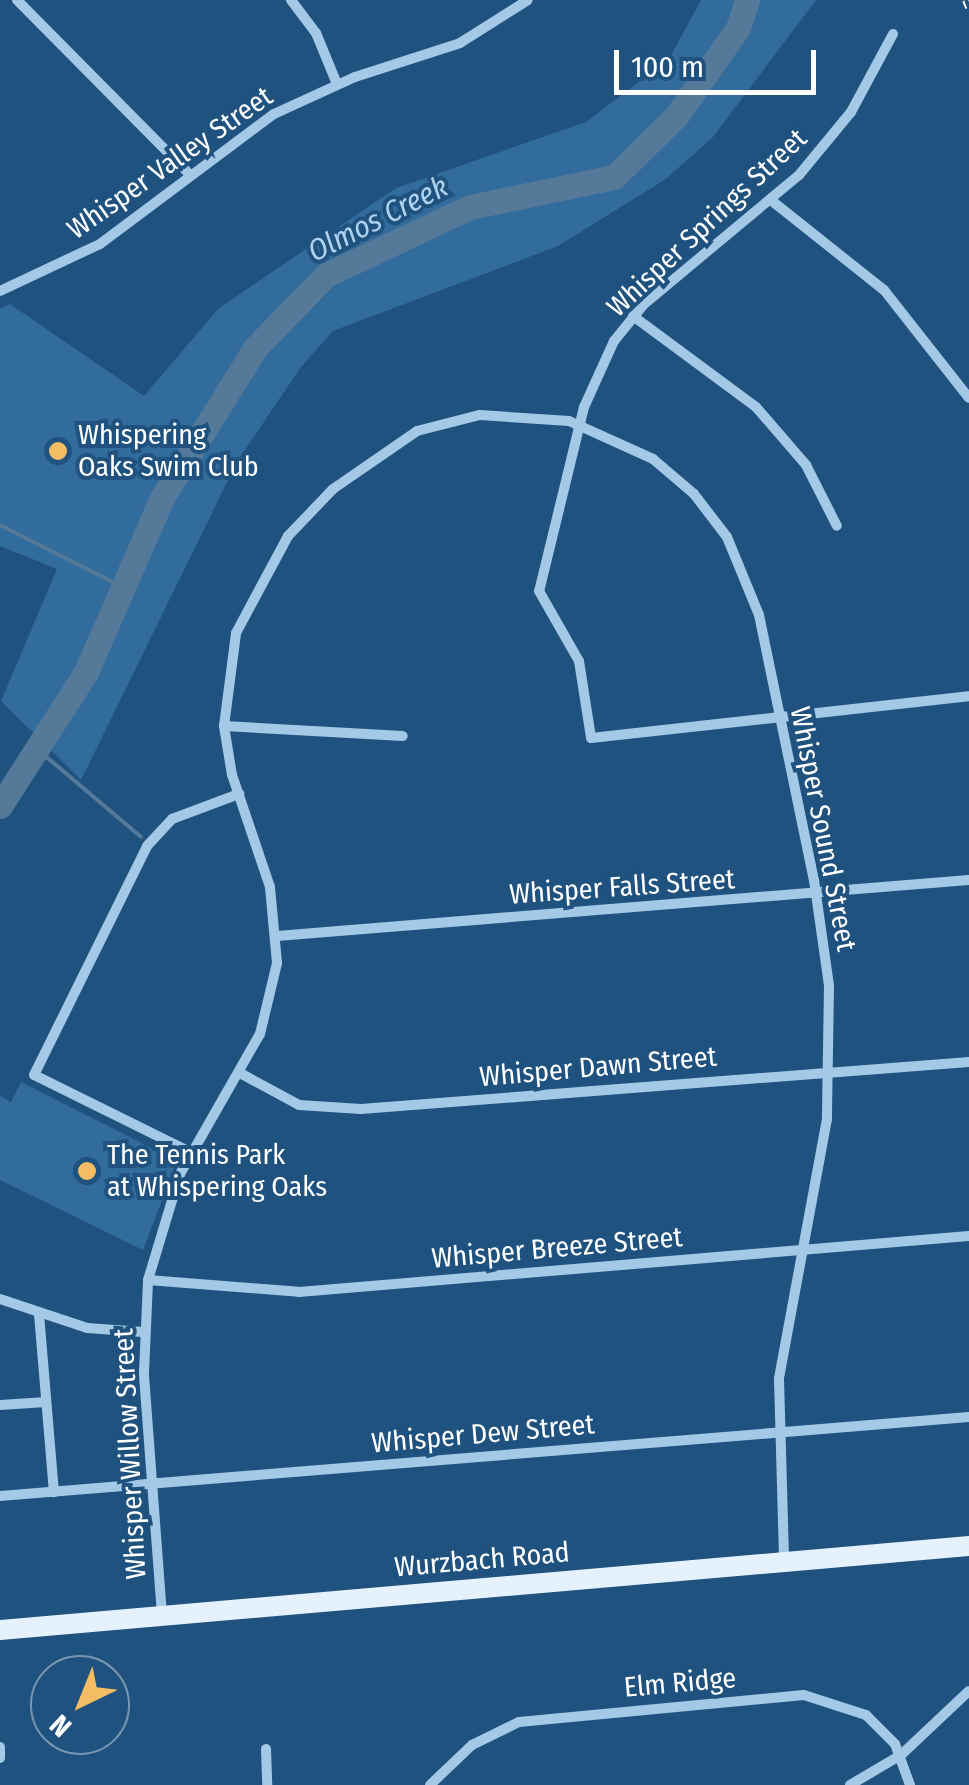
<!DOCTYPE html>
<style>
body{margin:0}
#map{position:relative;width:969px;height:1785px;overflow:hidden;background:#1f527e;font-family:"Fira Sans Condensed",sans-serif}
div>[style]{position:absolute}
.green>*{inset:0;background:#326c9c}
.stream>*{height:4px;margin:-2px;padding:0 2px;transform-origin:2px;border-radius:2px;background:#547999}
.river>*{height:25px;margin:-12.5px;padding:0 12.5px;transform-origin:12.5px;border-radius:12.5px;background:#547999}
.minor>*{height:10px;margin:-5px;padding:0 5px;transform-origin:5px;border-radius:5px;background:#a3c9e7}
.primary>*{height:20px;margin:-10px;padding:0 10px;transform-origin:10px;border-radius:10px;background:#e5f1fd}
.rail>*{height:8px;margin-top:-4px;transform-origin:0;background:repeating-linear-gradient(90deg,#1f527e 0 11px,#fff 0 22px);box-sizing:border-box;border-block:2px solid #fff}
.dots>*{width:28px;height:28px;translate:-50% -50%;box-sizing:border-box;border:5px solid #1f527e;border-radius:50%}
span{translate:-50% -50%;white-space:nowrap;text-align:center;line-height:1.15;-webkit-text-stroke:8px #1f527e;paint-order:stroke}
.street-label{font-size:28px;color:#fff}
.poi-label{font-size:28px;color:#fff}
.left{translate:0 -50%;text-align:left}
.water-label{font-size:30px;color:#aed2ef;font-style:italic}
.north{position:absolute;left:30px;top:1655px;width:100px;height:100px;box-sizing:border-box;background:#1f527e;border:2px solid #7997b2;border-radius:50%;rotate:223deg;font-size:28px;font-weight:700;line-height:40px;text-align:center;color:#fff}
.north::after{content:'';display:block;margin:auto;width:35px;height:45px;background:#f5bd63;clip-path:polygon(50% 0,100% 100%,50% 72%,0 100%)}
.scale{position:absolute;left:614px;top:50px;width:202px;height:45px;box-sizing:border-box;border:5px solid #fff;border-top:0;padding-left:12px;font-size:30px;line-height:35px;white-space:nowrap;color:#fff;-webkit-text-stroke:8px #1f527e;paint-order:stroke}
</style>
<div id="map">
<div class="green">
<div style="clip-path:polygon(701px 0,816px 0,713px 137px,666px 179px,558px 246px,333px 331px,301px 367px,238px 460px,81px 780px,1px 701px,57px 569px,0 546px,0 309px,10px 304px,144px 396px,219px 308px,396px 188px,586px 122px,669px 59px)"></div>
<div style="clip-path:polygon(21px 1082px,177px 1161px,143px 1250px,0 1180px,0 1096px,11px 1102px)"></div>
</div>
<div class="stream">
<div style="left:0;top:525px;width:138px;rotate:26.8deg"></div>
<div style="left:37px;top:749px;width:136px;rotate:40.2deg"></div>
</div>
<div class="river">
<div style="left:0;top:806px;width:159px;rotate:-57.3deg"></div>
<div style="left:86px;top:672px;width:192px;rotate:-66.4deg"></div>
<div style="left:163px;top:496px;width:174px;rotate:-58.1deg"></div>
<div style="left:255px;top:348px;width:102px;rotate:-45.8deg"></div>
<div style="left:326px;top:275px;width:159px;rotate:-25.3deg"></div>
<div style="left:470px;top:207px;width:147px;rotate:-11.8deg"></div>
<div style="left:614px;top:177px;width:88px;rotate:-44.5deg"></div>
<div style="left:677px;top:115px;width:106px;rotate:-55deg"></div>
<div style="left:738px;top:28px;width:29px;rotate:-72deg"></div>
</div>
<div class="minor">
<div style="left:17px;top:0;width:247px;rotate:45.3deg"></div>
<div style="left:291px;top:0;width:41px;rotate:52.9deg"></div>
<div style="left:316px;top:33px;width:55px;rotate:67.6deg"></div>
<div style="left:893px;top:34px;width:89px;rotate:118.3deg"></div>
<div style="left:851px;top:112px;width:82px;rotate:129.5deg"></div>
<div style="left:799px;top:175px;width:202px;rotate:140.2deg"></div>
<div style="left:644px;top:304px;width:48px;rotate:129deg"></div>
<div style="left:614px;top:341px;width:72px;rotate:114.4deg"></div>
<div style="left:584px;top:407px;width:189px;rotate:103.7deg"></div>
<div style="left:539px;top:591px;width:81px;rotate:60.3deg"></div>
<div style="left:579px;top:661px;width:78px;rotate:81.1deg"></div>
<div style="left:591px;top:738px;width:380px;rotate:-6.3deg"></div>
<div style="left:772px;top:201px;width:143px;rotate:38.5deg"></div>
<div style="left:884px;top:290px;width:137px;rotate:51.8deg"></div>
<div style="left:0;top:291px;width:110px;rotate:-25.2deg"></div>
<div style="left:100px;top:244px;width:217px;rotate:-36.8deg"></div>
<div style="left:274px;top:114px;width:89px;rotate:-24.6deg"></div>
<div style="left:355px;top:77px;width:110px;rotate:-17.9deg"></div>
<div style="left:460px;top:43px;width:80px;rotate:-32.3deg"></div>
<div style="left:633px;top:316px;width:153px;rotate:36.5deg"></div>
<div style="left:756px;top:407px;width:77px;rotate:49.2deg"></div>
<div style="left:806px;top:465px;width:68px;rotate:63.1deg"></div>
<div style="left:224px;top:726px;width:179px;rotate:3.2deg"></div>
<div style="left:277px;top:936px;width:694px;rotate:-4.63deg"></div>
<div style="left:240px;top:1073px;width:67px;rotate:28.5deg"></div>
<div style="left:299px;top:1105px;width:62px;rotate:3.7deg"></div>
<div style="left:361px;top:1109px;width:610px;rotate:-4.42deg"></div>
<div style="left:192px;top:1153px;width:176px;rotate:-153.7deg"></div>
<div style="left:34px;top:1075px;width:255px;rotate:-63.7deg"></div>
<div style="left:147px;top:846px;width:37px;rotate:-47deg"></div>
<div style="left:172px;top:819px;width:72px;rotate:-20.5deg"></div>
<div style="left:148px;top:1280px;width:151px;rotate:4.5deg"></div>
<div style="left:299px;top:1292px;width:672px;rotate:-4.78deg"></div>
<div style="left:0;top:1299px;width:92px;rotate:18.4deg"></div>
<div style="left:87px;top:1328px;width:56px;rotate:4.1deg"></div>
<div style="left:39px;top:1314px;width:179px;rotate:85.2deg"></div>
<div style="left:0;top:1405px;width:46px;rotate:-3.7deg"></div>
<div style="left:0;top:1496px;width:972px;rotate:-4.66deg"></div>
<div style="left:162px;top:1615px;width:243px;rotate:-94.3deg"></div>
<div style="left:144px;top:1373px;width:93px;rotate:-87.5deg"></div>
<div style="left:148px;top:1280px;width:111px;rotate:-73.2deg"></div>
<div style="left:180px;top:1174px;width:161px;rotate:-60.3deg"></div>
<div style="left:260px;top:1034px;width:73px;rotate:-76.5deg"></div>
<div style="left:277px;top:963px;width:76px;rotate:-95.3deg"></div>
<div style="left:270px;top:887px;width:118px;rotate:-108.7deg"></div>
<div style="left:232px;top:775px;width:50px;rotate:-99.3deg"></div>
<div style="left:224px;top:726px;width:94px;rotate:-82.6deg"></div>
<div style="left:236px;top:633px;width:110px;rotate:-61.8deg"></div>
<div style="left:288px;top:536px;width:65px;rotate:-46.2deg"></div>
<div style="left:333px;top:489px;width:102px;rotate:-34.6deg"></div>
<div style="left:417px;top:431px;width:65px;rotate:-14.3deg"></div>
<div style="left:480px;top:415px;width:89px;rotate:3.9deg"></div>
<div style="left:569px;top:421px;width:92px;rotate:24.3deg"></div>
<div style="left:653px;top:459px;width:54px;rotate:40.5deg"></div>
<div style="left:694px;top:494px;width:54px;rotate:52.5deg"></div>
<div style="left:727px;top:537px;width:84px;rotate:67.7deg"></div>
<div style="left:759px;top:615px;width:271px;rotate:78.3deg"></div>
<div style="left:814px;top:880px;width:107px;rotate:81.9deg"></div>
<div style="left:829px;top:986px;width:133px;rotate:90.9deg"></div>
<div style="left:827px;top:1119px;width:264px;rotate:100.5deg"></div>
<div style="left:779px;top:1379px;width:183px;rotate:88.4deg"></div>
<div style="left:0;top:1747px;width:11px;rotate:90deg"></div>
<div style="left:266px;top:1749px;width:36px;rotate:88deg"></div>
<div style="left:430px;top:1785px;width:58px;rotate:-43.6deg"></div>
<div style="left:472px;top:1745px;width:52px;rotate:-26.1deg"></div>
<div style="left:519px;top:1722px;width:286px;rotate:-5.4deg"></div>
<div style="left:804px;top:1695px;width:65px;rotate:17.9deg"></div>
<div style="left:866px;top:1715px;width:41px;rotate:45deg"></div>
<div style="left:895px;top:1744px;width:44px;rotate:69.9deg"></div>
<div style="left:850px;top:1785px;width:59px;rotate:-30.5deg"></div>
<div style="left:901px;top:1755px;width:93px;rotate:-43.3deg"></div>
</div>
<div class="primary">
<div style="left:0;top:1630px;width:973px;rotate:-4.95deg"></div>
</div>
<div class="rail">
<div style="left:966px;top:0;width:8px;rotate:67deg"></div>
</div>
<div class="dots">
<div style="left:58px;top:451px;background:#f5bd63"></div>
<div style="left:87px;top:1171px;background:#f5bd63"></div>
</div>
<div class="street-label">
<span style="left:170px;top:163px;rotate:-35deg">Whisper Valley Street</span>
<span style="left:707px;top:223px;rotate:-43deg">Whisper Springs Street</span>
<span style="left:823px;top:829px;rotate:79deg">Whisper Sound Street</span>
<span style="left:622px;top:887px;rotate:-4deg">Whisper Falls Street</span>
<span style="left:598px;top:1067px;rotate:-5deg">Whisper Dawn Street</span>
<span style="left:557px;top:1248px;rotate:-5deg">Whisper Breeze Street</span>
<span style="left:483px;top:1434px;rotate:-5deg">Whisper Dew Street</span>
<span style="left:130px;top:1454px;rotate:-93deg">Whisper Willow Street</span>
<span style="left:482px;top:1560px;rotate:-5deg">Wurzbach Road</span>
<span style="left:680px;top:1683px;rotate:-5deg">Elm Ridge</span>
</div>
<div class="poi-label">
<span class="left" style="left:78px;top:451px">Whispering<br>Oaks Swim Club</span>
<span class="left" style="left:107px;top:1171px">The Tennis Park<br>at Whispering Oaks</span>
</div>
<div class="water-label">
<span style="left:378px;top:219px;rotate:-27deg">Olmos Creek</span>
</div>
<div class="north">N</div>
<div class="scale">100 m</div>
</div>
